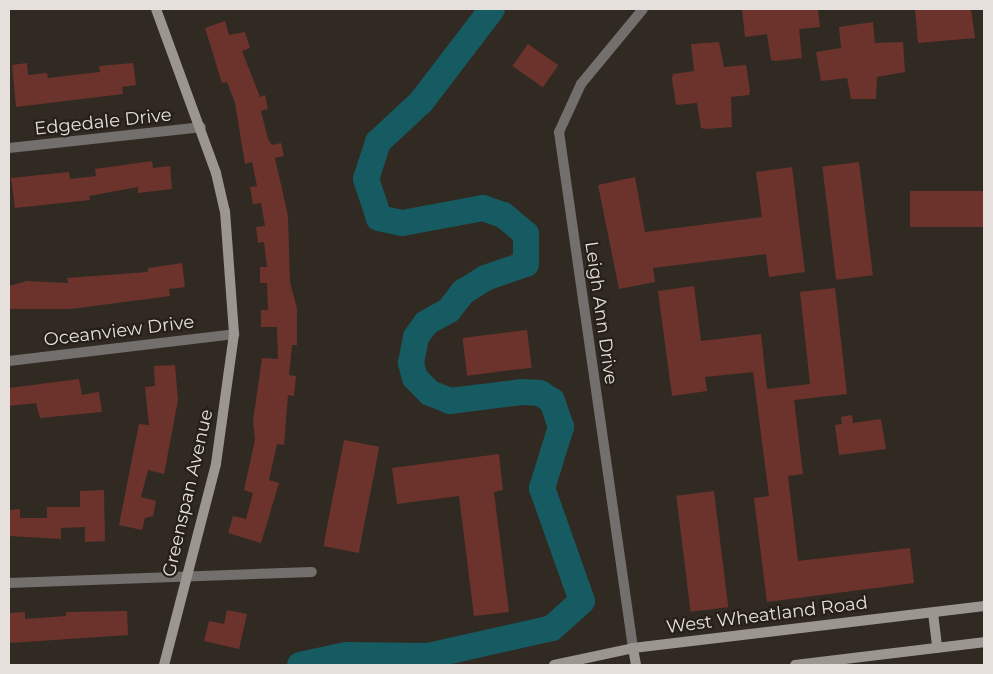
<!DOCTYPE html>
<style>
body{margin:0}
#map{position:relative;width:993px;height:674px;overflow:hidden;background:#312a23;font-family:Montserrat,sans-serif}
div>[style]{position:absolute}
.river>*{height:26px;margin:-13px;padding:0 13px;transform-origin:13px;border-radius:13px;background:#165a62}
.building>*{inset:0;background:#6c332c;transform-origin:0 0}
.street>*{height:10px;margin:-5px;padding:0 5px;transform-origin:5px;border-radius:5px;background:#736f6c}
.secondary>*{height:10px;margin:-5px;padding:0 5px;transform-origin:5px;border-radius:5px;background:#9c9690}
span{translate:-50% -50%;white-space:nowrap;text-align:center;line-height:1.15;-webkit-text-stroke:4.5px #27201a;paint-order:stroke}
.street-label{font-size:18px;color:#e5e0dc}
.frame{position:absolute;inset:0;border:10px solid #e5e0dc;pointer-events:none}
</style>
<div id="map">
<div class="river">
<div style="left:300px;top:665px;width:47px;rotate:-12.3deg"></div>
<div style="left:346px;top:655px;width:82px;rotate:0.7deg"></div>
<div style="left:428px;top:656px;width:127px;rotate:-12.7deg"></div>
<div style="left:552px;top:628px;width:40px;rotate:-42deg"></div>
<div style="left:582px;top:601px;width:120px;rotate:-109.5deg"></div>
<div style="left:542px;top:488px;width:64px;rotate:-72.7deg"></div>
<div style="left:561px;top:427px;width:28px;rotate:-109deg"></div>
<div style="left:552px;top:401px;width:14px;rotate:-146deg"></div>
<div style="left:540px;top:393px;width:18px;rotate:-177deg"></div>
<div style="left:522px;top:392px;width:73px;rotate:172.9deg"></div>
<div style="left:450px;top:401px;width:22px;rotate:-158deg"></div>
<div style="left:430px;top:393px;width:21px;rotate:-135deg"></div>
<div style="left:415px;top:378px;width:16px;rotate:-105deg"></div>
<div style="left:411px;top:363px;width:26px;rotate:-79deg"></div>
<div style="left:416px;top:337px;width:17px;rotate:-54deg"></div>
<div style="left:426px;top:323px;width:26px;rotate:-29deg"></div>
<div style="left:449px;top:310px;width:23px;rotate:-52deg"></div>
<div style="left:463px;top:292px;width:26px;rotate:-32deg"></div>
<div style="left:485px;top:278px;width:43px;rotate:-18.9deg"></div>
<div style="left:526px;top:264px;width:30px;rotate:-90deg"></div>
<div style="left:526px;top:234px;width:30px;rotate:-140deg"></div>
<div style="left:503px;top:215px;width:21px;rotate:-161deg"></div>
<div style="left:483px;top:208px;width:82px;rotate:169.5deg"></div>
<div style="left:402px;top:223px;width:24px;rotate:-168deg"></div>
<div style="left:379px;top:218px;width:41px;rotate:-108.4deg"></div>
<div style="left:366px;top:179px;width:39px;rotate:-72deg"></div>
<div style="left:378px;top:142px;width:59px;rotate:-42.9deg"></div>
<div style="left:421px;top:102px;width:117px;rotate:-52.6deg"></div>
</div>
<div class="building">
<div style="clip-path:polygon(742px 9px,818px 9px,820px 27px,799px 29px,802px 58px,775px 61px,771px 60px,767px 34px,745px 37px)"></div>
<div style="clip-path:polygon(915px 9px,971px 9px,975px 38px,918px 43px)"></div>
<div style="clip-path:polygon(225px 21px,229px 35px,245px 32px,250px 48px,242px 51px,260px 97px,265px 95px,268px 109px,261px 111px,268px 139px,272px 145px,281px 143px,284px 156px,275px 158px,288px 216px,290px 282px,297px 309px,297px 345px,292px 345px,289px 375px,296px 376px,294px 396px,288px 395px,284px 445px,277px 444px,269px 480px,279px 483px,261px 543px,228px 533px,233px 516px,246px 519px,253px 493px,244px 490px,255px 440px,253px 421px,262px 358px,278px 359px,277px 327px,261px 327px,261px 310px,268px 310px,267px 283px,260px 283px,260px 267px,267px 267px,264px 242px,258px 243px,256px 227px,265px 226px,261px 203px,253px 204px,250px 187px,257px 186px,252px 162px,245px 164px,235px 103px,227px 82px,222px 83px,205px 28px)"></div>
<div style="clip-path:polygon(873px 22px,875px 43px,903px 42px,905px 72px,877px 77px,876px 99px,851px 99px,847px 78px,821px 81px,816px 52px,841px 48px,839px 27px)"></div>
<div style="clip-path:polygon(719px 42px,724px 67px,746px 65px,750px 91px,749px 95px,731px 97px,732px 127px,706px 129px,701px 128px,697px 103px,676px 105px,672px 79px,673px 74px,694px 71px,691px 44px)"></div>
<div style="left:528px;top:44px;width:37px;height:27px;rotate:35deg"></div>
<div style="clip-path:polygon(27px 63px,28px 75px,47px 73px,48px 78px,100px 72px,99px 66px,133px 63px,136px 85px,122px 87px,123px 94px,16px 107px,12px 65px)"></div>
<div style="clip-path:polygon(152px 161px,153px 168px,170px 166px,172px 189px,138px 193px,138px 187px,89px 196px,90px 200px,15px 208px,11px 178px,69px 172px,70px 179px,96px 176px,95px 169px)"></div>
<div style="left:859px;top:162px;width:114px;height:37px;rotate:83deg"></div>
<div style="clip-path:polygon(792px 167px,805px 272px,769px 277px,766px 254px,653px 268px,655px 282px,619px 289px,598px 185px,635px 177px,645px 232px,762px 217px,756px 172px)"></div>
<div style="left:984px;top:191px;width:36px;height:74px;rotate:90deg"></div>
<div style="clip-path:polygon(182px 263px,185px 287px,169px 289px,170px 296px,71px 309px,9px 309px,9px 286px,27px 281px,68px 283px,67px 278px,148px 272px,148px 268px)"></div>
<div style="clip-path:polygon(694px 286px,701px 341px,761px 334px,767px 389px,810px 384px,800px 292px,835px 288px,847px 394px,794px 400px,803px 474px,788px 476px,798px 561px,910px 548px,914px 583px,767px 602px,754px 498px,769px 496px,753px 372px,705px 377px,707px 391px,672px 396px,658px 291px)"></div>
<div style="left:527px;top:330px;width:38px;height:65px;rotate:83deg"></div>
<div style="clip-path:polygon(175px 365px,178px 400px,164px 474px,148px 470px,141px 497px,156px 501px,153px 516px,145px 518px,142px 530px,119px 525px,139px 424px,149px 425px,145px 387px,155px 386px,154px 366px)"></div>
<div style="clip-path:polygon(79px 379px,82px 395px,99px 392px,102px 412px,40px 418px,36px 403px,9px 406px,9px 388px)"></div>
<div style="clip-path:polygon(852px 415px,853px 423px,881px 419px,886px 449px,839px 455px,835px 425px,842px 424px,841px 417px)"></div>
<div style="left:344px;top:440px;width:36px;height:108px;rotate:11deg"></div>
<div style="clip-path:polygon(499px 454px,503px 490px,494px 492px,509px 612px,474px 616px,459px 496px,397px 504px,392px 468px)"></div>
<div style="clip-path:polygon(104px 490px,105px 541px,85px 542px,85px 527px,61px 528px,61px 539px,9px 536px,9px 510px,20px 509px,20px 518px,47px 518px,47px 507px,80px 507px,80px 491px)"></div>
<div style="left:714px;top:491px;width:117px;height:38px;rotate:83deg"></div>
<div style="clip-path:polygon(227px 610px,247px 614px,239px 649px,204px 641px,209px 621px,224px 624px)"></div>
<div style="clip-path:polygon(127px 611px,128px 635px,10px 643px,9px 613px,25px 612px,25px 619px,66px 616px,66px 612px)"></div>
</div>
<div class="street">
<div style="left:9px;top:148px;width:193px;rotate:-6.2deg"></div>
<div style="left:9px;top:361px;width:227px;rotate:-6.8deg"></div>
<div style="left:9px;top:583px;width:303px;rotate:-2.1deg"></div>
<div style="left:633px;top:648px;width:521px;rotate:-98.16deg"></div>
<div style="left:559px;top:132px;width:53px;rotate:-65.4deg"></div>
<div style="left:581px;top:84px;width:97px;rotate:-50.4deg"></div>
</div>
<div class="secondary">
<div style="left:156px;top:9px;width:175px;rotate:69.9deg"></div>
<div style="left:216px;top:173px;width:39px;rotate:77deg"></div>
<div style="left:225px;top:211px;width:123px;rotate:85.8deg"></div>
<div style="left:234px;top:334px;width:131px;rotate:97.9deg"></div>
<div style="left:216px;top:464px;width:208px;rotate:104.5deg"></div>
<div style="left:933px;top:613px;width:35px;rotate:83deg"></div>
<div style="left:633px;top:648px;width:17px;rotate:80deg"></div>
<div style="left:554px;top:665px;width:81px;rotate:-12.1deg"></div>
<div style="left:633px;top:648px;width:354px;rotate:-6.8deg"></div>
<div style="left:795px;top:665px;width:190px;rotate:-6.9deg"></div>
</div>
<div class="street-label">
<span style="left:103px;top:122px;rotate:-6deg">Edgedale Drive</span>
<span style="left:601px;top:313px;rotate:82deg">Leigh Ann Drive</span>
<span style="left:119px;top:331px;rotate:-7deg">Oceanview Drive</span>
<span style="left:188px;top:493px;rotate:-77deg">Greenspan Avenue</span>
<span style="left:767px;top:615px;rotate:-7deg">West Wheatland Road</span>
</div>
<div class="frame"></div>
</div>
